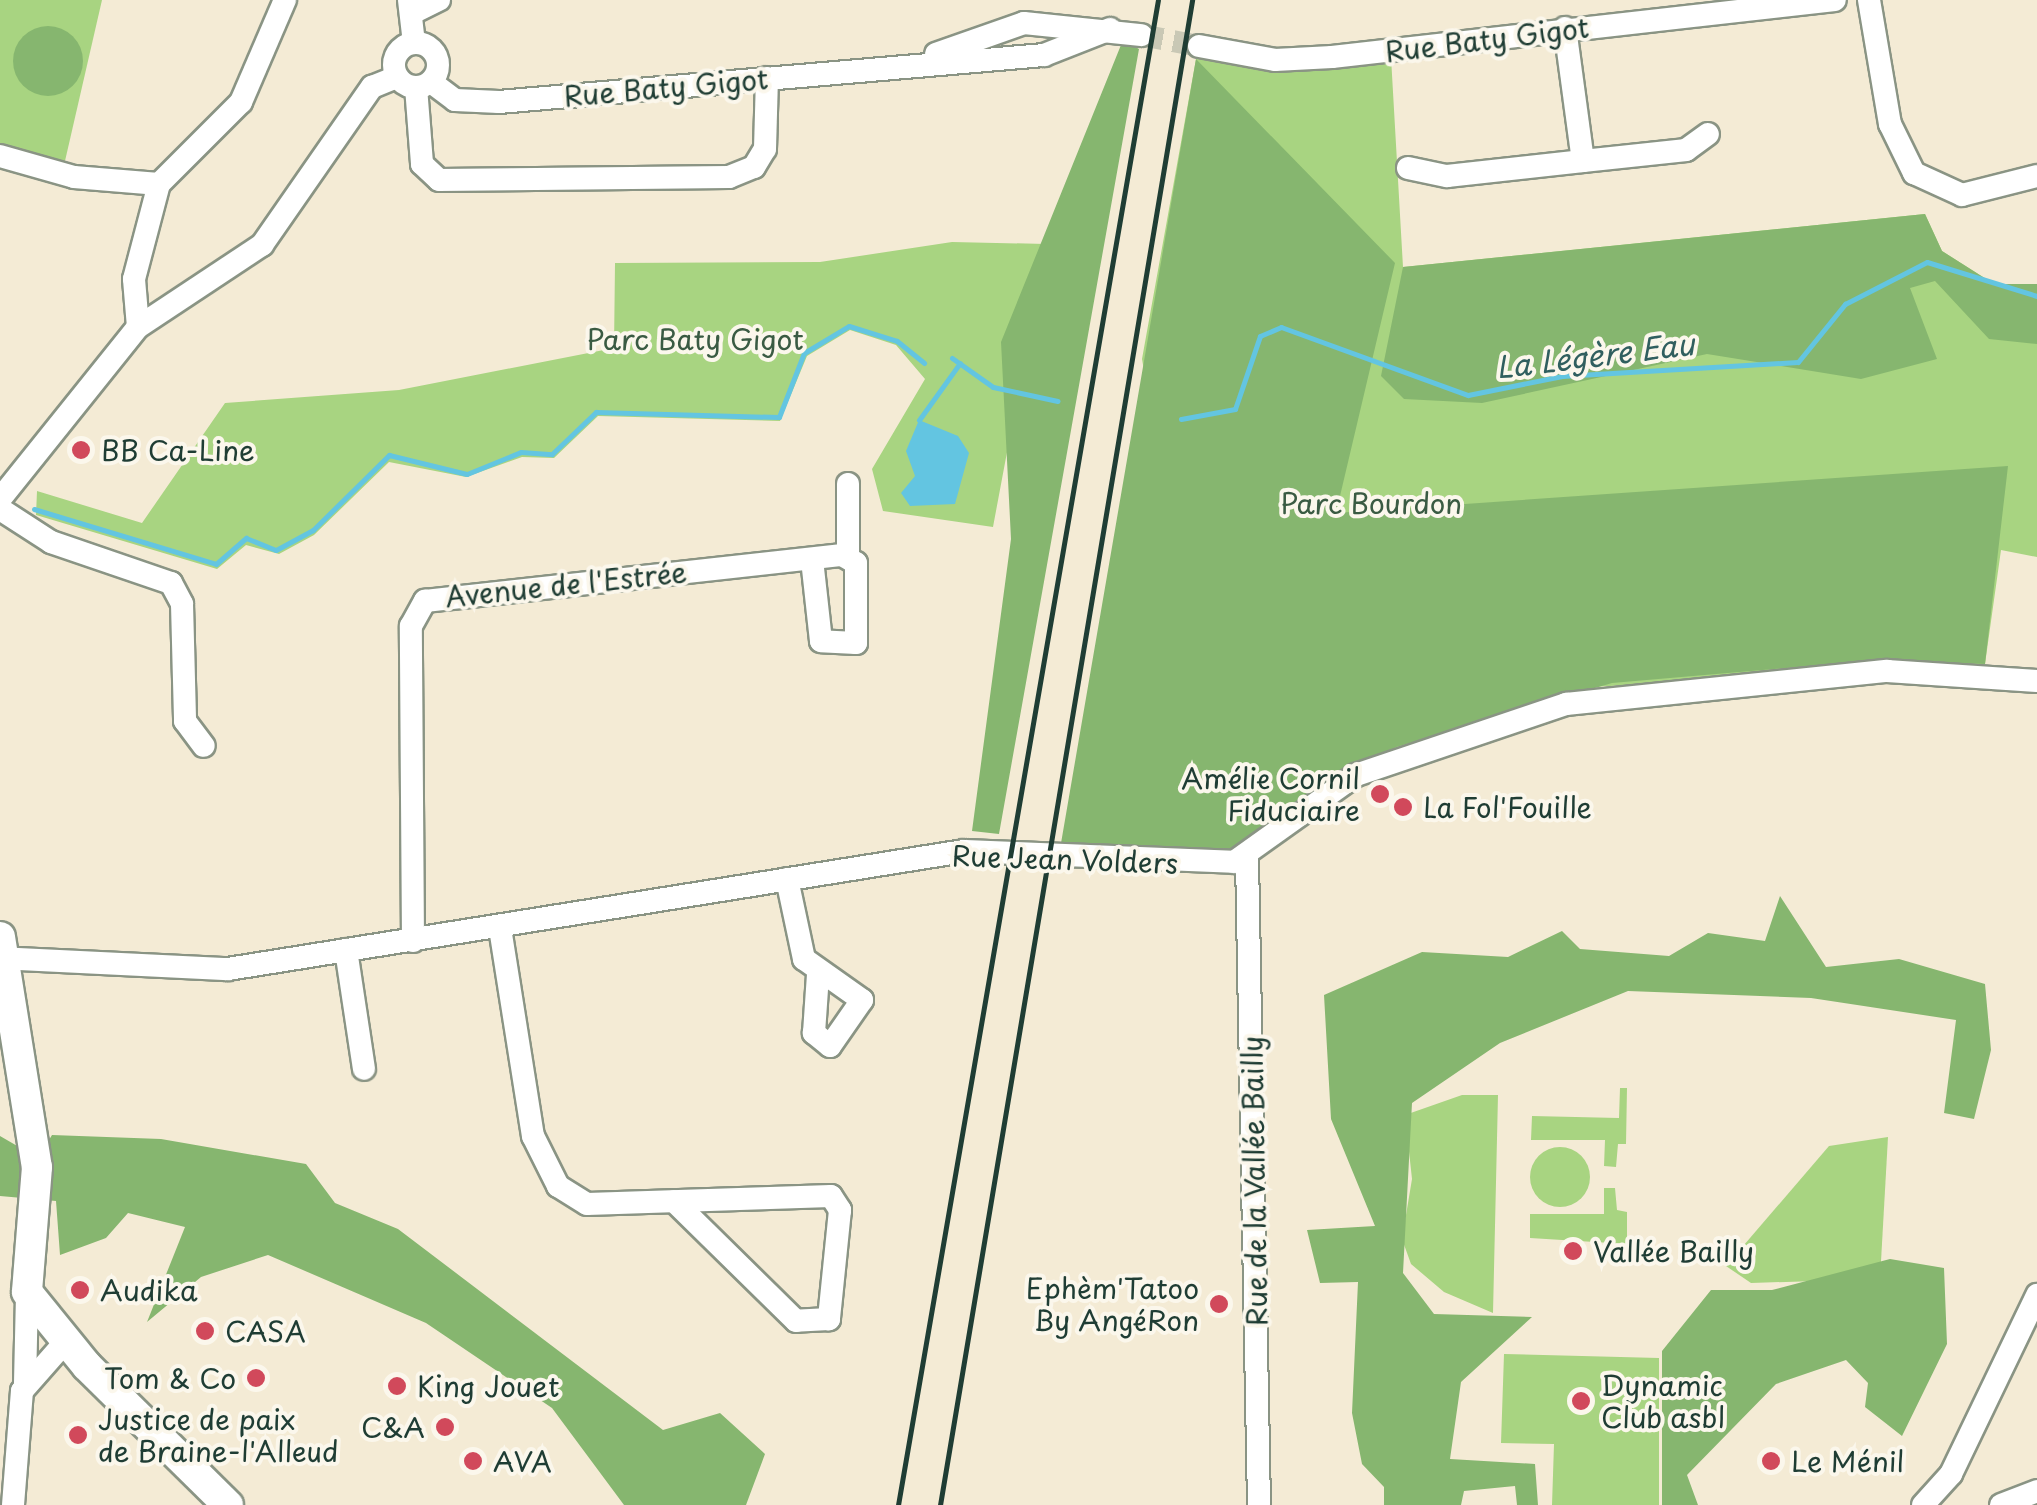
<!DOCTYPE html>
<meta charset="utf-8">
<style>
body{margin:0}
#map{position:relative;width:2037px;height:1505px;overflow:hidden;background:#f4ebd5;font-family:"Playpen Sans",sans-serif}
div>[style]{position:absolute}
.green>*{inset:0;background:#a8d481}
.round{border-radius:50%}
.forest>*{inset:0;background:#86b66f}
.water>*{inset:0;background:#63c5e1}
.stream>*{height:5px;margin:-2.5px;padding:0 2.5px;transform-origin:2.5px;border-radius:2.5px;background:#63c5e1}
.minor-tunnel>*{height:22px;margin-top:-11px;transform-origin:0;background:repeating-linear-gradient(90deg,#c9c8b5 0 22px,transparent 0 33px)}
.roads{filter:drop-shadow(2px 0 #8a9484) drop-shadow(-2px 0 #8a9484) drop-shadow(0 2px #8a9484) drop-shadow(0 -2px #8a9484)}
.minor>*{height:22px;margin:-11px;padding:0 11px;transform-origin:11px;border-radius:11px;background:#fff}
.minor>.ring{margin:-11px;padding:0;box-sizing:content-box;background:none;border:22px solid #fff;border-radius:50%}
.major>*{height:30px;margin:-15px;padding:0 15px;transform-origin:15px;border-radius:15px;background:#fff}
.rail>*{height:5px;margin:-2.5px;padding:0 2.5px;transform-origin:2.5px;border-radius:2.5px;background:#1f3d34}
.dots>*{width:28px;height:28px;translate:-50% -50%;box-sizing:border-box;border:5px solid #fbf7ec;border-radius:50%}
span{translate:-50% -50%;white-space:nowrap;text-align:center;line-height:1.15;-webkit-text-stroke:8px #fbf7ec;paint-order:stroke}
.street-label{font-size:28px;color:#1f3d34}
.park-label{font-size:28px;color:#3a5b43}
.poi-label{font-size:28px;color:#1f3d34}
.left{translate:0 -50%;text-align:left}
.right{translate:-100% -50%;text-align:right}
.water-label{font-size:30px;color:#305f5f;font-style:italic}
</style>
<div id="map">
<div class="green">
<div style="clip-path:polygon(0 0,102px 0,65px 161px,0 146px)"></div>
<div style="clip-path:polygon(1391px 57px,1403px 267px,1925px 214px,1942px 251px,1994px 284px,2037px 284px,2037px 557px,2001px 550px,1985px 664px,1576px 688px,1436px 732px,1227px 852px,1142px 359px,1196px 59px)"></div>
<div style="clip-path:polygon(952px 242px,1046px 244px,993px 527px,883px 511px,872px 469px,925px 379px,896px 345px,850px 330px,807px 356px,780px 421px,598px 416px,554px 458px,522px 457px,466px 477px,389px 462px,314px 535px,279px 554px,246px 545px,217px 569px,36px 515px,37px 491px,142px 523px,225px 403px,399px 390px,614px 348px,615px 263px,820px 262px)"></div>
<div style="clip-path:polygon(1620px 1088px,1627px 1088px,1626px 1144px,1618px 1144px,1616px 1167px,1604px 1166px,1605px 1140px,1531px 1140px,1532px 1116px,1619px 1118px)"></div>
<div style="clip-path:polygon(1462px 1095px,1498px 1095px,1493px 1313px,1444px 1292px,1411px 1264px,1402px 1239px,1412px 1179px,1405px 1115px)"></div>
<div style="clip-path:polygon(1888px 1137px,1880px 1279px,1751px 1283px,1726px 1266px,1829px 1146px)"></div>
<div class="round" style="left:1530px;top:1147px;width:60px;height:60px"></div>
<div style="clip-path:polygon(1604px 1188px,1615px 1188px,1617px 1210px,1627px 1212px,1627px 1244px,1530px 1238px,1530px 1214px,1604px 1214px)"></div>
<div style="clip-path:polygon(1504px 1354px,1659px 1358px,1659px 1505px,1552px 1505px,1554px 1444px,1501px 1443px)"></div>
</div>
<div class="forest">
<div class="round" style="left:13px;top:26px;width:70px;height:70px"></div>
<div style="clip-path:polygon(1123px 40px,1139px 49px,999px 834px,972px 831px,1011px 539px,1001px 342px)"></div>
<div style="clip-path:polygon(1196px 59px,1395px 263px,1336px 513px,2008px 466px,1985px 664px,1879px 660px,1612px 683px,1396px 747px,1227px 852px,1060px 849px)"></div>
<div style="clip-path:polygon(1925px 214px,1942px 251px,1994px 284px,2037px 284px,2037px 344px,1989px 339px,1935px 281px,1910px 288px,1937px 359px,1861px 379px,1707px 354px,1482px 403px,1404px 399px,1381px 376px,1403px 267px)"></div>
<div style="clip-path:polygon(1780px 896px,1826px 967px,1899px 959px,1985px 984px,1991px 1050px,1974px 1119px,1944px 1113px,1956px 1020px,1811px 998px,1628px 991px,1500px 1043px,1412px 1103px,1403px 1273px,1434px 1314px,1532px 1317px,1461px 1382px,1450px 1459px,1535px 1464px,1538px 1505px,1517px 1505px,1515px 1486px,1464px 1491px,1461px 1505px,1384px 1505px,1384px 1487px,1362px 1464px,1352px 1413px,1358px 1282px,1320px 1283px,1307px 1230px,1375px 1226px,1331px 1119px,1324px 995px,1422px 952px,1508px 957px,1562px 931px,1580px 949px,1669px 956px,1708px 933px,1765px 941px)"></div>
<div style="clip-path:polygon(52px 1135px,161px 1139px,306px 1164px,335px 1203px,398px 1229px,663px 1430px,720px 1413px,765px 1454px,746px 1505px,624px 1505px,552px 1408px,426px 1323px,268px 1255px,201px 1277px,147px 1322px,185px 1227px,128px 1213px,106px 1238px,60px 1255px,56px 1201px,0 1196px,0 1136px,38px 1158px)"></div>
<div style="clip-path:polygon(1890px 1259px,1944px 1268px,1947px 1344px,1902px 1436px,1865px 1407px,1868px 1383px,1846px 1360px,1776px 1384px,1687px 1475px,1698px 1505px,1662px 1505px,1662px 1351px,1711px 1290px,1772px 1290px)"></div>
</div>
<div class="water">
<div style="clip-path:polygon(919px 420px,958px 436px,969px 453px,955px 504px,910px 506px,901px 493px,915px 476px,906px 451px)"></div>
</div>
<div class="stream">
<div style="left:952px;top:358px;width:50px;rotate:35.3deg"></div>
<div style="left:993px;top:387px;width:66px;rotate:12.2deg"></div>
<div style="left:1181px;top:419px;width:55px;rotate:-10.5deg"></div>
<div style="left:1235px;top:409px;width:77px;rotate:-71.1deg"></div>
<div style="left:1260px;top:336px;width:23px;rotate:-23deg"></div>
<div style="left:1281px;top:327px;width:199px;rotate:20deg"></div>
<div style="left:1468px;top:395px;width:96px;rotate:-11.4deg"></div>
<div style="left:1562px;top:376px;width:236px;rotate:-3.4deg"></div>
<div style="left:1798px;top:362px;width:75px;rotate:-51deg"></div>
<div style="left:1845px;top:304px;width:92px;rotate:-27.1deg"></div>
<div style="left:1927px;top:262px;width:115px;rotate:17.2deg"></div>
<div style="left:919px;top:420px;width:70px;rotate:-54.3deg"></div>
<div style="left:34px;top:509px;width:190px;rotate:16.8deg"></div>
<div style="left:216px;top:564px;width:40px;rotate:-41deg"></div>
<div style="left:246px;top:538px;width:32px;rotate:22deg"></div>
<div style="left:276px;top:550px;width:42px;rotate:-28.4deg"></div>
<div style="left:313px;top:530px;width:107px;rotate:-44.6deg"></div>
<div style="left:389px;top:455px;width:80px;rotate:13.7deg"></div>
<div style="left:467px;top:474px;width:58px;rotate:-22.2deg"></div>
<div style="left:521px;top:452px;width:31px;rotate:4deg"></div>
<div style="left:552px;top:454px;width:61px;rotate:-43.7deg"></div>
<div style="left:596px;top:412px;width:183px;rotate:1.6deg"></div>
<div style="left:779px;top:417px;width:69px;rotate:-68.7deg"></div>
<div style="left:804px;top:353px;width:52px;rotate:-31deg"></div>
<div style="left:849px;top:326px;width:50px;rotate:17.4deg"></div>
<div style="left:897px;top:341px;width:35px;rotate:39deg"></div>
</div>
<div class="minor-tunnel">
<div style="left:1141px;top:35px;width:59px;rotate:10.7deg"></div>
</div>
<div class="roads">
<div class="minor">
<div style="left:409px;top:0;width:43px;rotate:83.4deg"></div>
<div style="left:1869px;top:0;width:126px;rotate:80.4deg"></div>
<div style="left:1890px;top:124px;width:55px;rotate:63.9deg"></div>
<div style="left:1914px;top:173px;width:53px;rotate:24.6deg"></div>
<div style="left:1962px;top:195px;width:77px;rotate:-14.2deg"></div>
<div style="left:414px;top:12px;width:28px;rotate:-26deg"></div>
<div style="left:1565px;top:28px;width:134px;rotate:82.3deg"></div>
<div class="ring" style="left:394px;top:43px;width:22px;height:22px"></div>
<div style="left:1199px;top:46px;width:77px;rotate:10.4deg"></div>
<div style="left:1275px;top:60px;width:57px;rotate:-3deg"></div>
<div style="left:1332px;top:57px;width:506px;rotate:-6.47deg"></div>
<div style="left:936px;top:54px;width:93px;rotate:-19.4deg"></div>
<div style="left:1024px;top:23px;width:118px;rotate:5.9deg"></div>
<div style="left:431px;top:82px;width:30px;rotate:37deg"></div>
<div style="left:455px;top:100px;width:44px;rotate:2.6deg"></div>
<div style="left:499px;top:102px;width:547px;rotate:-4.93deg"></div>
<div style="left:1044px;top:55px;width:71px;rotate:-21.5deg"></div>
<div style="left:416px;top:87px;width:77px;rotate:85.5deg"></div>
<div style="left:422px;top:164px;width:23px;rotate:43deg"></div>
<div style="left:439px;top:180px;width:290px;rotate:-0.6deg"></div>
<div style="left:729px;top:177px;width:27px;rotate:-22deg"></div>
<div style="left:754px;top:167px;width:21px;rotate:-59deg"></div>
<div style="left:765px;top:149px;width:71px;rotate:-88.4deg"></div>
<div style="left:0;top:156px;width:77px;rotate:15.8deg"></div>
<div style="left:74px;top:177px;width:85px;rotate:4.7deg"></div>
<div style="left:159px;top:184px;width:116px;rotate:-45deg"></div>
<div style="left:241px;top:102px;width:111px;rotate:-66.7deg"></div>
<div style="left:1408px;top:168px;width:40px;rotate:12deg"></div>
<div style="left:1447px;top:176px;width:137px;rotate:-6.3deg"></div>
<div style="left:1583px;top:161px;width:104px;rotate:-6.1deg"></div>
<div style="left:1686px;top:150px;width:27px;rotate:-36deg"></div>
<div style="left:138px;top:327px;width:48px;rotate:-94.8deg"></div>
<div style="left:134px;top:279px;width:98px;rotate:-75.3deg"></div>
<div style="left:0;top:499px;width:221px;rotate:-51.3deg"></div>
<div style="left:138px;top:327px;width:149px;rotate:-33.5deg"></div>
<div style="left:262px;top:245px;width:193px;rotate:-55.2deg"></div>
<div style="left:372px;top:87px;width:27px;rotate:-22deg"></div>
<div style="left:0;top:509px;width:61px;rotate:32.9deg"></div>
<div style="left:51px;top:542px;width:127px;rotate:18.9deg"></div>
<div style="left:171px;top:583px;width:24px;rotate:62deg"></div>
<div style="left:182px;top:604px;width:117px;rotate:88.5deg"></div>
<div style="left:185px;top:721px;width:31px;rotate:53deg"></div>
<div style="left:848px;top:555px;width:71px;rotate:-90deg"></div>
<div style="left:1247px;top:857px;width:648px;rotate:88.94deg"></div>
<div style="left:787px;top:879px;width:82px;rotate:78deg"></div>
<div style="left:804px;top:959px;width:71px;rotate:35.3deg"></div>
<div style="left:862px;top:1000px;width:56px;rotate:124.8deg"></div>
<div style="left:830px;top:1046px;width:21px;rotate:-141deg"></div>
<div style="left:814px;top:1033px;width:59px;rotate:-86.1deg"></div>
<div style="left:500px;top:928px;width:211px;rotate:81deg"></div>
<div style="left:533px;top:1136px;width:56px;rotate:63.4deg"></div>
<div style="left:558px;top:1186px;width:34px;rotate:32deg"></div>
<div style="left:587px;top:1204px;width:244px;rotate:-1.9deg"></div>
<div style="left:831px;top:1196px;width:17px;rotate:57deg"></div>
<div style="left:840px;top:1210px;width:110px;rotate:95.8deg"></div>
<div style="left:829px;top:1319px;width:33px;rotate:177deg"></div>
<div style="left:796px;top:1321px;width:171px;rotate:-135.5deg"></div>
<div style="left:413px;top:941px;width:315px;rotate:-90.4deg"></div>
<div style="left:411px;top:626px;width:29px;rotate:-61deg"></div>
<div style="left:425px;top:601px;width:420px;rotate:-6.3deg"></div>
<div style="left:842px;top:555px;width:16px;rotate:30deg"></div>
<div style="left:856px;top:563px;width:80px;rotate:90deg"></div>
<div style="left:856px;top:643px;width:35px;rotate:-177deg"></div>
<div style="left:821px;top:641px;width:82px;rotate:-96.3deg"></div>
<div style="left:346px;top:950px;width:120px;rotate:81.4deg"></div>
<div style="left:0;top:958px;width:228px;rotate:2.8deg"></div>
<div style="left:228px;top:969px;width:745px;rotate:-9.11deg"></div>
<div style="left:964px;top:851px;width:270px;rotate:2.3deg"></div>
<div style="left:1234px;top:862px;width:150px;rotate:-35.5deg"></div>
<div style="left:1356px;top:775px;width:222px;rotate:-18.7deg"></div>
<div style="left:1566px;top:704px;width:323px;rotate:-5.9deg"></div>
<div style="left:1887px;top:671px;width:150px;rotate:3.8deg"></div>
<div style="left:25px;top:1383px;width:91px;rotate:-88.7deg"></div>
<div style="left:13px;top:1505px;width:114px;rotate:-85.5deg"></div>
<div style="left:22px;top:1391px;width:65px;rotate:-48.7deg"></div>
<div style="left:1923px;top:1505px;width:42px;rotate:-47.9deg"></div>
<div style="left:1951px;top:1474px;width:199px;rotate:-64.3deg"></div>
<div style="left:2001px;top:1505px;width:39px;rotate:-21deg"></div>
</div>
<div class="major">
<div style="left:0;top:937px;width:233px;rotate:80.9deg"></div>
<div style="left:37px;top:1167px;width:125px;rotate:94.6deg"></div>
<div style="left:27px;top:1292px;width:95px;rotate:51deg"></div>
<div style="left:87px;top:1366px;width:198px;rotate:44.6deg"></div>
</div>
</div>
<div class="rail">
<div style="left:898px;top:1505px;width:1527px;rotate:-80.2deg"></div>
<div style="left:940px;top:1505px;width:1526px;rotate:-80.49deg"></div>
</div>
<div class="dots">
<div style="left:81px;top:450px;background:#d1495b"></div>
<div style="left:1380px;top:794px;background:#d1495b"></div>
<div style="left:1403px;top:807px;background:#d1495b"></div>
<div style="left:1573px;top:1251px;background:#d1495b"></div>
<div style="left:80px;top:1290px;background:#d1495b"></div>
<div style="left:1219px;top:1304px;background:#d1495b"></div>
<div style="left:205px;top:1331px;background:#d1495b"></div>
<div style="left:256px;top:1378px;background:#d1495b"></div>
<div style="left:397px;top:1386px;background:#d1495b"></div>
<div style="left:1581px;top:1401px;background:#d1495b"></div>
<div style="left:445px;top:1427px;background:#d1495b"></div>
<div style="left:78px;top:1435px;background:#d1495b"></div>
<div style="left:473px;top:1461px;background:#d1495b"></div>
<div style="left:1771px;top:1461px;background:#d1495b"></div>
</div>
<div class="street-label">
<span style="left:1487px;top:39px;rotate:-7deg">Rue Baty Gigot</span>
<span style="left:666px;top:87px;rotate:-5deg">Rue Baty Gigot</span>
<span style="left:566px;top:584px;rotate:-6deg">Avenue de l'Estrée</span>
<span style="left:1065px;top:859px;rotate:2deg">Rue Jean Volders</span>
<span style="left:1254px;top:1181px;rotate:-91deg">Rue de la Vallée Bailly</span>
</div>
<div class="park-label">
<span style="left:695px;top:339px">Parc Baty Gigot</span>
<span style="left:1371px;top:503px">Parc Bourdon</span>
</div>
<div class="poi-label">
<span class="left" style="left:101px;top:450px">BB Ca-Line</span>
<span class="right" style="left:1360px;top:794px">Amélie Cornil<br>Fiduciaire</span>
<span class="left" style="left:1423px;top:807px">La Fol'Fouille</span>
<span class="left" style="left:1593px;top:1251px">Vallée Bailly</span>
<span class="right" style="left:1199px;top:1304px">Ephèm'Tatoo<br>By AngéRon</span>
<span class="left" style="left:100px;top:1290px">Audika</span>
<span class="left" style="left:225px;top:1331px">CASA</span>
<span class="right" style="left:236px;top:1378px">Tom &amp; Co</span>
<span class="left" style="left:1601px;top:1401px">Dynamic<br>Club asbl</span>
<span class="left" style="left:417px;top:1386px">King Jouet</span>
<span class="left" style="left:98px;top:1435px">Justice de paix<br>de Braine-l'Alleud</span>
<span class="right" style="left:425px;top:1427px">C&amp;A</span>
<span class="left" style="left:493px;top:1461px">AVA</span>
<span class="left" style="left:1791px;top:1461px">Le Ménil</span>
</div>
<div class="water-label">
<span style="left:1595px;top:355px;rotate:-7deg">La Légère Eau</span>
</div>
</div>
